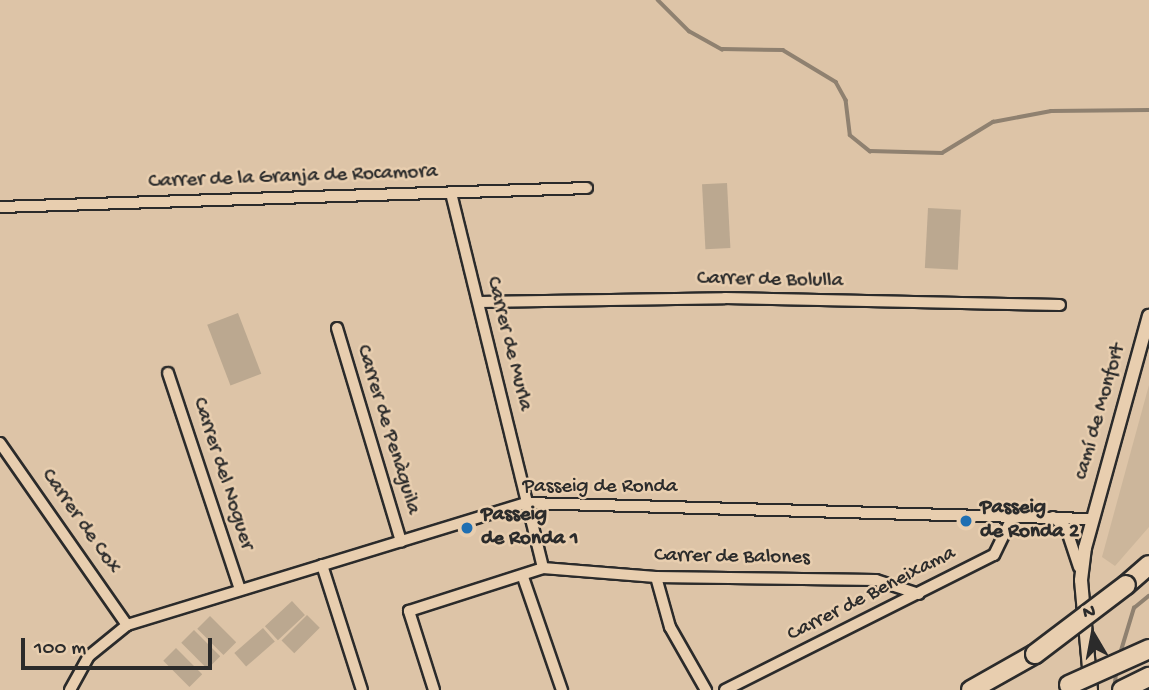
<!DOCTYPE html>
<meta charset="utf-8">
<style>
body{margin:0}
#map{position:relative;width:1149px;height:690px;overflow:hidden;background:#ddc4a7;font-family:"Gochi Hand",sans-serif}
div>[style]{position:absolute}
.built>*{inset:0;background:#ccb69b}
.green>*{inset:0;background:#bba890;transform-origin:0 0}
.stream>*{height:3.5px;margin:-1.75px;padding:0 1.75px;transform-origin:1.75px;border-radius:1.75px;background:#8f8170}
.roads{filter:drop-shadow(2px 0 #2b2b2b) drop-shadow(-2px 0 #2b2b2b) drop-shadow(0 2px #2b2b2b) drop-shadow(0 -2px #2b2b2b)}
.minor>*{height:10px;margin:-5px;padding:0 5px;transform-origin:5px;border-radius:5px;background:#e8ceaf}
.tertiary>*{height:12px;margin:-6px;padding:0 6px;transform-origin:6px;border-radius:6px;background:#e8ceaf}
.motorway>*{height:18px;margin:-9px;padding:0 9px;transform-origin:9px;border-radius:9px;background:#e8ceaf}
.bridges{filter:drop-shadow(2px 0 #2b2b2b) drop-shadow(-2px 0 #2b2b2b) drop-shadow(0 2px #2b2b2b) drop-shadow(0 -2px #2b2b2b)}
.motorway-bridge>*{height:18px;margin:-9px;padding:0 9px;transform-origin:9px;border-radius:9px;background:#e8ceaf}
.dots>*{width:19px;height:19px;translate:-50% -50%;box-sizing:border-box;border:4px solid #e8ceaf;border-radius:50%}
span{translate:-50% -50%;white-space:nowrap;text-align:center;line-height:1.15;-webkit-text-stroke:5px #e8ceaf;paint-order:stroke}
.street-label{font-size:21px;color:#2b2b2b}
.poi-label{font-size:21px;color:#2b2b2b;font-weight:700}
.left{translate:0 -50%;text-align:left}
.north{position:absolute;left:1058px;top:599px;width:70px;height:70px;-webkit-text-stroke:5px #e8ceaf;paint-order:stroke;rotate:350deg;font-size:19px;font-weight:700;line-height:28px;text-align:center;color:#2b2b2b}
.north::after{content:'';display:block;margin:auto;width:24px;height:32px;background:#2b2b2b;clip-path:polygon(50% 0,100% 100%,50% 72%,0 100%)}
.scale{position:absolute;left:21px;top:638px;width:191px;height:32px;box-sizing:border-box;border:4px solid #2b2b2b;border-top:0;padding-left:9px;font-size:21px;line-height:24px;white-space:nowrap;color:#2b2b2b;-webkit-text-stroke:5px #e8ceaf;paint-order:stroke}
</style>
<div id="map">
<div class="built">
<div style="clip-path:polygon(1149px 385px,1149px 527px,1115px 566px,1102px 557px)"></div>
</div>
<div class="green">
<div style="left:727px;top:183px;width:65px;height:25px;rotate:87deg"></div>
<div style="left:928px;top:208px;width:33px;height:60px;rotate:3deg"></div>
<div style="left:238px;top:313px;width:65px;height:33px;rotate:69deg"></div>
<div style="left:292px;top:601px;width:19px;height:37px;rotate:47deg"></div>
<div style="left:307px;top:615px;width:18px;height:36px;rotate:45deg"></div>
<div style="left:210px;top:616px;width:37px;height:18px;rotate:45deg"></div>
<div style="left:263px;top:628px;width:18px;height:38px;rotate:49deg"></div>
<div style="left:194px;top:630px;width:37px;height:18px;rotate:45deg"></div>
<div style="left:176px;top:648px;width:37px;height:18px;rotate:45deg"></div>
</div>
<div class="stream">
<div style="left:658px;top:0;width:44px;rotate:45deg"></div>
<div style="left:689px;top:31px;width:38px;rotate:29deg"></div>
<div style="left:722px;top:49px;width:61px;rotate:0.9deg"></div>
<div style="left:783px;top:50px;width:62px;rotate:31.1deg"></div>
<div style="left:836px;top:82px;width:21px;rotate:61deg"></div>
<div style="left:846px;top:100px;width:35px;rotate:83deg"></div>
<div style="left:850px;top:135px;width:26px;rotate:39deg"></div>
<div style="left:870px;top:151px;width:72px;rotate:1.6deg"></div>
<div style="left:942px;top:153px;width:60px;rotate:-31.3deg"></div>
<div style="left:993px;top:122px;width:59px;rotate:-10.7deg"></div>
<div style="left:1051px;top:111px;width:98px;rotate:-0.6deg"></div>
<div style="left:1120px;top:654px;width:48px;rotate:-73.1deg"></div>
<div style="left:1134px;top:608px;width:19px;rotate:-39deg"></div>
<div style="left:1114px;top:689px;width:21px;rotate:-82deg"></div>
</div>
<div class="roads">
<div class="minor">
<div style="left:451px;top:193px;width:386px;rotate:76.2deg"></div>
<div style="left:0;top:207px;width:587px;rotate:-1.85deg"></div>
<div style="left:479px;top:302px;width:246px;rotate:-0.9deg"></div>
<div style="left:725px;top:298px;width:335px;rotate:1.2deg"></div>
<div style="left:337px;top:328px;width:223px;rotate:73.3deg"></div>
<div style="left:168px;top:373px;width:225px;rotate:71.6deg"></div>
<div style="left:0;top:443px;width:222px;rotate:55.1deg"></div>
<div style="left:1053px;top:517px;width:17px;rotate:40deg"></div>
<div style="left:1066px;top:528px;width:41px;rotate:71.6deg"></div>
<div style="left:322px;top:565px;width:131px;rotate:72.3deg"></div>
<div style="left:523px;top:577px;width:120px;rotate:71deg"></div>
<div style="left:656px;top:577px;width:52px;rotate:74.4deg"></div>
<div style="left:670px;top:627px;width:73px;rotate:60.3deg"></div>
<div style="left:70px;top:690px;width:39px;rotate:-61deg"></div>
<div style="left:89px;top:656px;width:49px;rotate:-39.2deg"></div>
<div style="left:127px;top:625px;width:418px;rotate:-17deg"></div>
<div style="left:527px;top:503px;width:563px;rotate:1.63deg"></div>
<div style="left:434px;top:690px;width:83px;rotate:-107.6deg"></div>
<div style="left:409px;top:611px;width:141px;rotate:-17.8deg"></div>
<div style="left:543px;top:568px;width:113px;rotate:4.6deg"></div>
<div style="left:656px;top:577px;width:220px;rotate:0.8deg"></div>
<div style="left:876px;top:580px;width:45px;rotate:18deg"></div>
<div style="left:725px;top:690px;width:301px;rotate:-26.7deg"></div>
<div style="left:994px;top:555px;width:46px;rotate:-64deg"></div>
</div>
<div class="tertiary">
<div style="left:1091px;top:690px;width:110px;rotate:-95.2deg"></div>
<div style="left:1081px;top:580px;width:32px;rotate:-83deg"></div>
<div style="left:1085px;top:548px;width:241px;rotate:-74.6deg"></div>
</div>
<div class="motorway">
<div style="left:1126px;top:585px;width:30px;rotate:-41deg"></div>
<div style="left:971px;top:690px;width:73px;rotate:-29.4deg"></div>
<div style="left:1122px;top:690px;width:30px;rotate:-26deg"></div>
</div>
</div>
<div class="bridges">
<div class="motorway-bridge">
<div style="left:1035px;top:654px;width:114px;rotate:-37.2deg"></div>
<div style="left:1069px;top:685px;width:88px;rotate:-24.2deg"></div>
</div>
</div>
<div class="dots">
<div style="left:966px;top:521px;background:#1f6fb2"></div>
<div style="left:467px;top:528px;background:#1f6fb2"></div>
</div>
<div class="street-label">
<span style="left:293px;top:178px;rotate:-2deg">Carrer de la Granja de Rocamora</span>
<span style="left:770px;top:281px;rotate:1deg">Carrer de Bolulla</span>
<span style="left:508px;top:344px;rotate:76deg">Carrer de Murla</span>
<span style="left:1101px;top:412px;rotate:-74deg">camí de Monfort</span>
<span style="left:387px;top:430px;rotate:73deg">Carrer de Penàguila</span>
<span style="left:222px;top:474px;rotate:72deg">Carrer del Noguer</span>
<span style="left:600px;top:488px">Passeig de Ronda</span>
<span style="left:80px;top:522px;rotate:55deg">Carrer de Cox</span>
<span style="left:732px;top:558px;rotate:1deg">Carrer de Balones</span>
<span style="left:872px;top:595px;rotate:-27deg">Carrer de Beneixama</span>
</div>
<div class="poi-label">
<span class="left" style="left:980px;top:521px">Passeig<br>de Ronda 2</span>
<span class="left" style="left:481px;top:528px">Passeig<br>de Ronda 1</span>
</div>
<div class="north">N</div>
<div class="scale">100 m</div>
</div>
